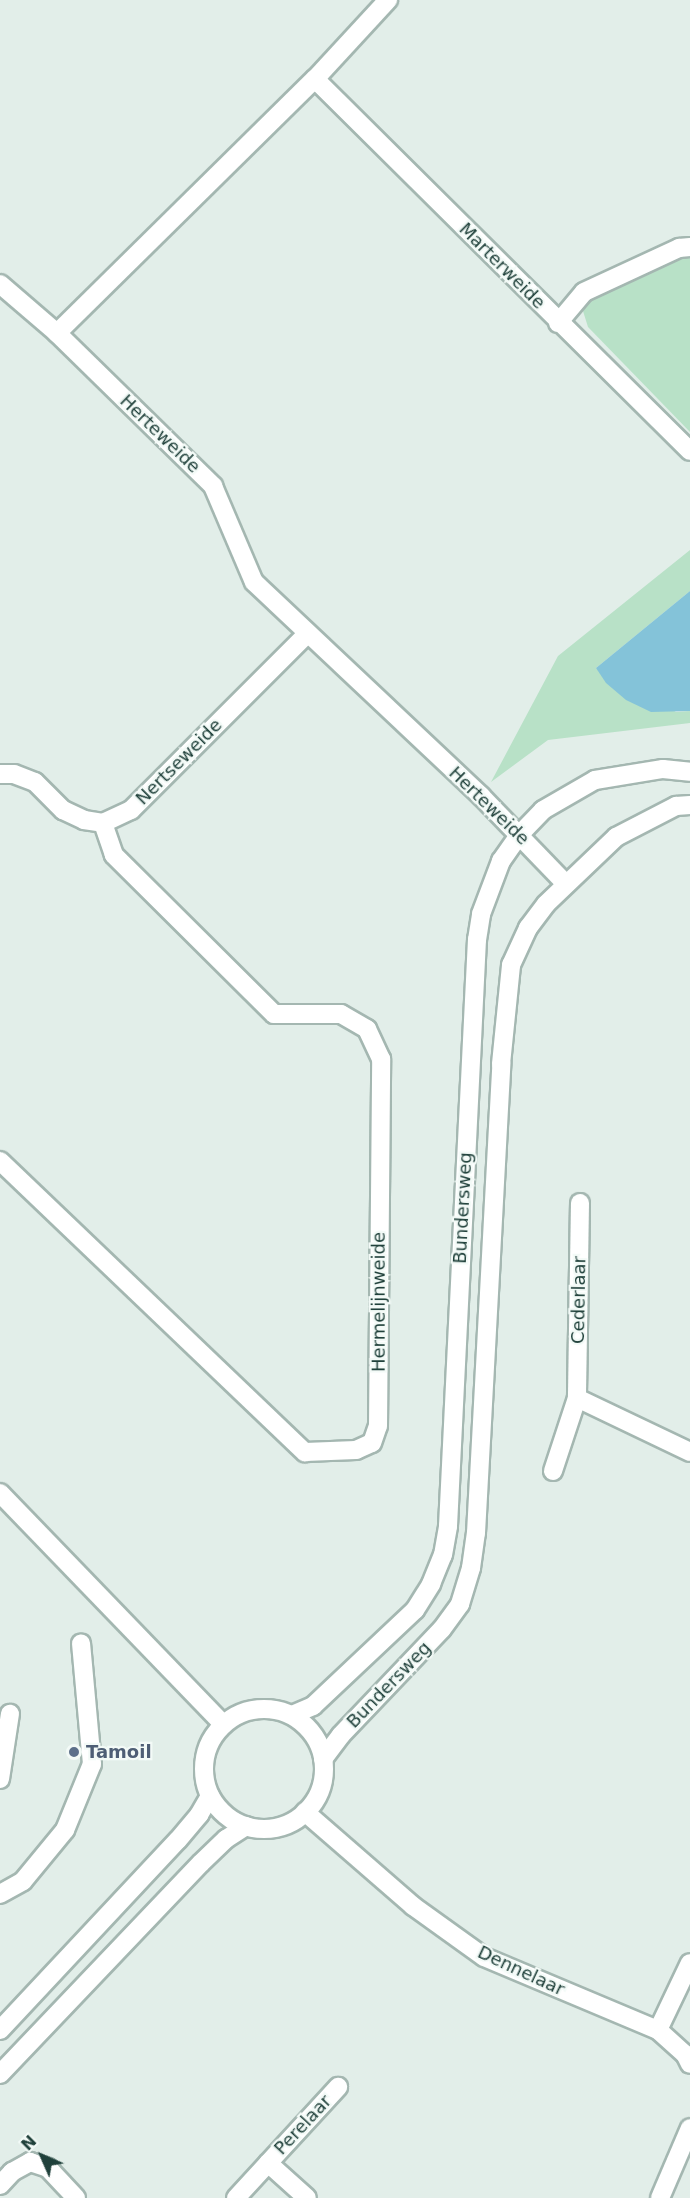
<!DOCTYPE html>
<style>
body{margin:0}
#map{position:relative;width:690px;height:2198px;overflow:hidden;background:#e2eee9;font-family:"DejaVu Sans",sans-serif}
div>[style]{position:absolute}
.green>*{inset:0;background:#b8e1c7}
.water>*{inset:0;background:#84c3d9}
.roads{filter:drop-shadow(2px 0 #a4b7b1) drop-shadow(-2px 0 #a4b7b1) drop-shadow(0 2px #a4b7b1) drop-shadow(0 -2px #a4b7b1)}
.lane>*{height:18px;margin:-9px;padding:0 9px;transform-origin:9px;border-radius:9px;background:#fff}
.street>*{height:18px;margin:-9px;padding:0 9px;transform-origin:9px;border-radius:9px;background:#fff}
.secondary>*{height:18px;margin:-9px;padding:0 9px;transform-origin:9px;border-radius:9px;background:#fff}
.secondary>.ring{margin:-9px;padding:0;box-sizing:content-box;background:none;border:18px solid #fff;border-radius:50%}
.dots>*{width:16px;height:16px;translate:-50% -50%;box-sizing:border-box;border:3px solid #f3faf7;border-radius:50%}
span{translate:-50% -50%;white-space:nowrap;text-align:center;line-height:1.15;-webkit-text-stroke:4.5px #f3faf7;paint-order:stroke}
.street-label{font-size:18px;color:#20413b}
.service-label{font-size:18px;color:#4e5e75;font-weight:700}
.left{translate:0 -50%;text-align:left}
.north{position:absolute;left:12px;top:2126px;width:60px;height:60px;-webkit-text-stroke:4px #f3faf7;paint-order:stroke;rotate:315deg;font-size:16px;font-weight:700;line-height:24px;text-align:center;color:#20413b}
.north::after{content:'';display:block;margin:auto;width:21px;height:27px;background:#20413b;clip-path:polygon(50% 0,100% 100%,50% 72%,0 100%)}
</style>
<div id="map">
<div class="green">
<div style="clip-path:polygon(690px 251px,690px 432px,588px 327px,583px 311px,588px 298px)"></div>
<div style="clip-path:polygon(690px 550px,690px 591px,596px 668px,676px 712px,690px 711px,690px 723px,548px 740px,491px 782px,558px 656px)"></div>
</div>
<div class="water">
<div style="clip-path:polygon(690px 591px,690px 711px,651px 712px,626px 700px,606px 683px,596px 668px)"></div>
</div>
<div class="roads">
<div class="lane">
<div style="left:0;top:1493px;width:321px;rotate:46deg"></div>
<div style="left:0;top:1779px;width:66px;rotate:-81.3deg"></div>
<div style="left:0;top:1894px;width:26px;rotate:-29deg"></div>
<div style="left:23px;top:1881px;width:66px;rotate:-50.5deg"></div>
<div style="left:65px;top:1830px;width:71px;rotate:-67.8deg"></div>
<div style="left:92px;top:1764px;width:121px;rotate:-95.2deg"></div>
</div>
<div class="street">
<div style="left:315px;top:79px;width:528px;rotate:44.77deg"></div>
<div style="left:0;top:284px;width:75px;rotate:40.7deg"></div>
<div style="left:57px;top:333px;width:219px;rotate:44.4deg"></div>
<div style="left:213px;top:486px;width:104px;rotate:66.9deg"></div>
<div style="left:254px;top:582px;width:312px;rotate:43.3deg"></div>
<div style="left:481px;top:796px;width:122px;rotate:46deg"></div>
<div style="left:558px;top:323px;width:40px;rotate:-50deg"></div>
<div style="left:584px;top:292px;width:105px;rotate:-24.9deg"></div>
<div style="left:679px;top:248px;width:11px;rotate:-5deg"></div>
<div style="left:57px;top:333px;width:362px;rotate:-44.6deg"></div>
<div style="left:315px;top:79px;width:108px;rotate:-47.3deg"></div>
<div style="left:0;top:774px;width:14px"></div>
<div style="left:14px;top:774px;width:22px;rotate:21deg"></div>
<div style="left:35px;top:782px;width:40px;rotate:45deg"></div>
<div style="left:63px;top:810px;width:23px;rotate:25deg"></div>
<div style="left:84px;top:820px;width:19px;rotate:9deg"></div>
<div style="left:103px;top:823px;width:31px;rotate:-25deg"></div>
<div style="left:131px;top:810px;width:250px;rotate:-45deg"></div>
<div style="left:0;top:1161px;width:422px;rotate:43.7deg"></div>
<div style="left:305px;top:1452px;width:51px;rotate:-2.2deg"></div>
<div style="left:356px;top:1450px;width:17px;rotate:-24deg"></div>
<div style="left:372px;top:1443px;width:18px;rotate:-71deg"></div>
<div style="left:378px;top:1426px;width:367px;rotate:-89.5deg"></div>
<div style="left:381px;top:1059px;width:33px;rotate:-115deg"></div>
<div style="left:367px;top:1029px;width:30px;rotate:-150deg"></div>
<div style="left:341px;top:1014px;width:67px;rotate:180deg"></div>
<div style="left:274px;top:1014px;width:226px;rotate:-135.2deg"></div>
<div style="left:114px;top:855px;width:34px;rotate:-109deg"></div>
<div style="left:580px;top:1203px;width:195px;rotate:90.9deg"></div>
<div style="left:577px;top:1398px;width:125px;rotate:25.5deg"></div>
<div style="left:553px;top:1471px;width:77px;rotate:-71.8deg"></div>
<div style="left:305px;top:1812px;width:143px;rotate:41deg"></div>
<div style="left:413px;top:1906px;width:87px;rotate:35.7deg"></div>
<div style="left:484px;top:1957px;width:189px;rotate:22.8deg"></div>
<div style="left:658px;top:2030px;width:36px;rotate:42deg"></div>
<div style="left:685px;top:2054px;width:11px;rotate:63deg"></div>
<div style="left:658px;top:2030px;width:74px;rotate:-64.5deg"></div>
<div style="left:268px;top:2163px;width:52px;rotate:41.9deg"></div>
<div style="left:0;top:2185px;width:18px;rotate:-47deg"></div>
<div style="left:12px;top:2172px;width:21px;rotate:-29deg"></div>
<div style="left:30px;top:2162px;width:19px;rotate:18deg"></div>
<div style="left:48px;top:2168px;width:41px;rotate:47deg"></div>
<div style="left:236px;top:2198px;width:151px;rotate:-47.4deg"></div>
<div style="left:660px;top:2198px;width:76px;rotate:-66.8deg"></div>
</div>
<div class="secondary">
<div class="ring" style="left:204px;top:1709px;width:102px;height:102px"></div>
<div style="left:292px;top:1715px;width:23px;rotate:-23deg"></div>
<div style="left:313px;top:1706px;width:140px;rotate:-43.3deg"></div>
<div style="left:415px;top:1610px;width:31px;rotate:-58deg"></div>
<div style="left:431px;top:1584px;width:31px;rotate:-68deg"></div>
<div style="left:443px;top:1555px;width:29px;rotate:-80deg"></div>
<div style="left:448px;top:1526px;width:587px;rotate:-87.17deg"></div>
<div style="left:477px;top:940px;width:26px;rotate:-81deg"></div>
<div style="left:481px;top:914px;width:57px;rotate:-69.3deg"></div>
<div style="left:501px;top:861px;width:33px;rotate:-55deg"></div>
<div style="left:520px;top:834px;width:33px;rotate:-46deg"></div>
<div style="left:543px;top:810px;width:60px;rotate:-30deg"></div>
<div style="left:595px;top:780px;width:69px;rotate:-9.2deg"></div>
<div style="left:663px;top:769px;width:27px;rotate:6deg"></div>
<div style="left:323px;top:1759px;width:30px;rotate:-53deg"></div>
<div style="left:341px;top:1735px;width:146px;rotate:-46.4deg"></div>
<div style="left:442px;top:1629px;width:31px;rotate:-54deg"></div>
<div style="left:460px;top:1604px;width:38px;rotate:-73deg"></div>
<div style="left:471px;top:1568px;width:35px;rotate:-82deg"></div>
<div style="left:476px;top:1533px;width:470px;rotate:-86.9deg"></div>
<div style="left:501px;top:1064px;width:100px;rotate:-84.2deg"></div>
<div style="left:511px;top:965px;width:41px;rotate:-65.3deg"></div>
<div style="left:528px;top:928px;width:30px;rotate:-53deg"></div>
<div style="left:546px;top:904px;width:97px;rotate:-43.7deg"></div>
<div style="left:616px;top:837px;width:68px;rotate:-27.3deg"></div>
<div style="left:676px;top:806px;width:14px;rotate:-4deg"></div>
<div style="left:0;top:2030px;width:260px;rotate:-46.9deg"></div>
<div style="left:178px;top:1840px;width:33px;rotate:-50deg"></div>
<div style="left:199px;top:1815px;width:22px;rotate:-60deg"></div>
<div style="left:0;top:2074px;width:291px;rotate:-46.4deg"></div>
<div style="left:201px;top:1863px;width:35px;rotate:-44deg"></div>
<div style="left:226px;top:1839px;width:24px;rotate:-33deg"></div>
</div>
</div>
<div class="dots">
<div style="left:74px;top:1752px;background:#5c6f8a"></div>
</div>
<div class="street-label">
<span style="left:502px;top:266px;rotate:45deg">Marterweide</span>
<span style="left:160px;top:434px;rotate:44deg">Herteweide</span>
<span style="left:179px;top:762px;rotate:-45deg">Nertseweide</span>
<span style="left:489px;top:806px;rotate:44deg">Herteweide</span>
<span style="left:463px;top:1208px;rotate:-87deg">Bundersweg</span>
<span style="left:579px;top:1300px;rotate:-89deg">Cederlaar</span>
<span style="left:379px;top:1302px;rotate:-90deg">Hermelijnweide</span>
<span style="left:389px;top:1685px;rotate:-46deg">Bundersweg</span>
<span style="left:521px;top:1971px;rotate:25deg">Dennelaar</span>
<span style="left:303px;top:2125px;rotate:-47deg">Perelaar</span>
</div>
<div class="service-label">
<span class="left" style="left:86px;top:1752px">Tamoil</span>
</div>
<div class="north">N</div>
</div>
